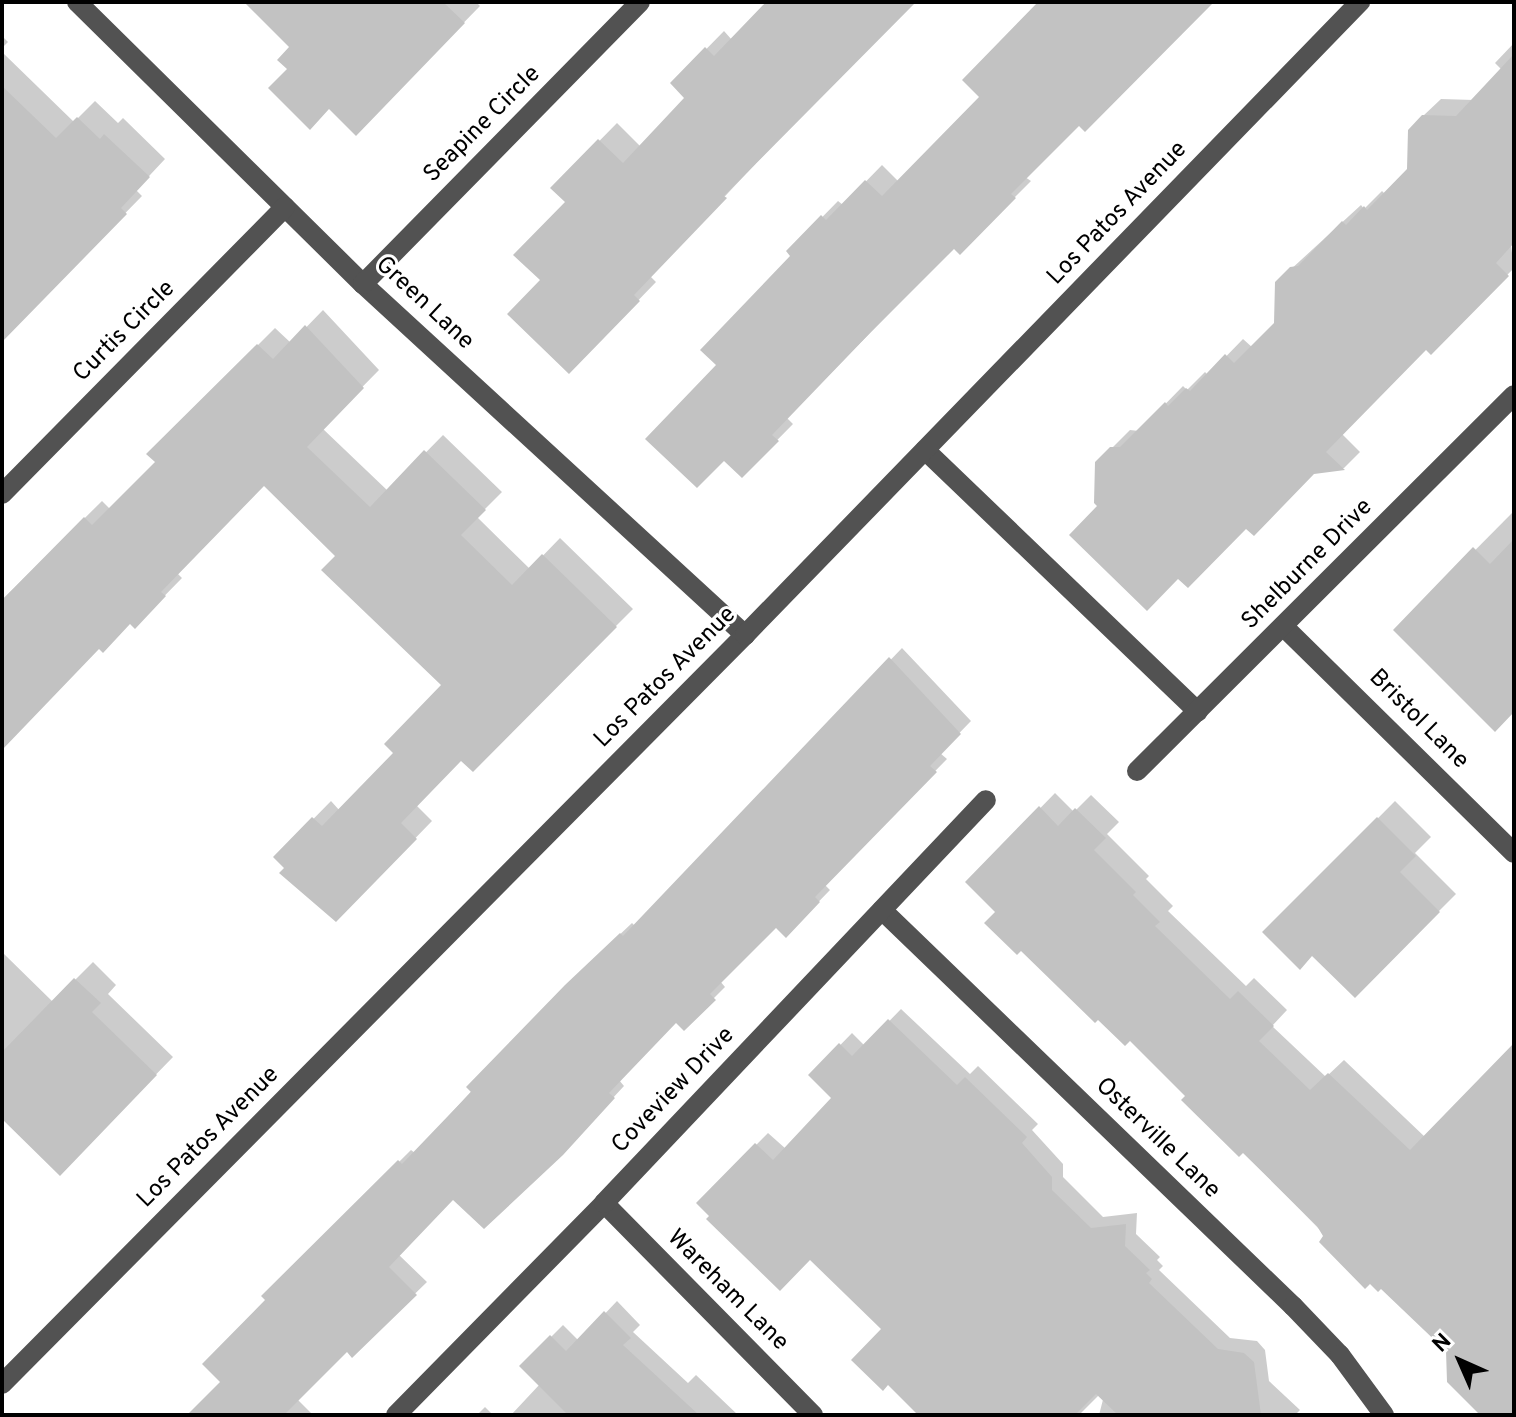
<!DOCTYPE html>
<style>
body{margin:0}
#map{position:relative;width:1516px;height:1417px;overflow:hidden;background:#fff;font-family:Overpass,sans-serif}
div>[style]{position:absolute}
.shadow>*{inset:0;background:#0003}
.building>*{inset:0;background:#c2c2c2}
.minor>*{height:20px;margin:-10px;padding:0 10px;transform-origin:10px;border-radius:10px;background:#525252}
span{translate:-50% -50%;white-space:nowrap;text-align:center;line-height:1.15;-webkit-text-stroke:6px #fff;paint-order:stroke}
.street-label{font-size:24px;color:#000}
.frame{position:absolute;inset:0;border:4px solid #000;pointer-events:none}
.north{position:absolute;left:1420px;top:1321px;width:80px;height:80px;-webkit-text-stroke:6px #fff;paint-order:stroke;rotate:315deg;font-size:22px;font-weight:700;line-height:32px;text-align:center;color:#000}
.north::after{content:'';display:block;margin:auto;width:28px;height:36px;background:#000;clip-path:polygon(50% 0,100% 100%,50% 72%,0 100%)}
</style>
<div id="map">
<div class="shadow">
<div style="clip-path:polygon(246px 2px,476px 2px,480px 6px,356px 133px,290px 69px,292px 47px)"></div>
<div style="clip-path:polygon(769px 2px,914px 2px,856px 57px,650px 276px,656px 282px,569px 372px,543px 280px,567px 202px,553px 188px,617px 123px,641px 147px,687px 97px,673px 83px,724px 31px,732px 40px)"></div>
<div style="clip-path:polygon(1041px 2px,1212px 2px,1079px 123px,1025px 177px,1031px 181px,960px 252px,954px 247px,787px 418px,793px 424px,742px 476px,719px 365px,793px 256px,789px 251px,838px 201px,843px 205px,882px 165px,899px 182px,982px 97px)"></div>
<div style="clip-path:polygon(2px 36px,8px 42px,2px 48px)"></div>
<div style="clip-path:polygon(1514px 43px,1514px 242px,1511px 245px,1514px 268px,1431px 353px,1426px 347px,1342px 434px,1360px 452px,1344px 468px,1314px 472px,1246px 526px,1100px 506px,1097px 463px,1130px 430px,1139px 431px,1183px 386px,1187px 390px,1205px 372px,1208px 375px,1243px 339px,1253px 348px,1276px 324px,1277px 282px,1361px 205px,1364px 209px,1382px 191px,1385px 194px,1409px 170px,1423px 116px,1441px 99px,1474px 100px,1502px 70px,1495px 63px)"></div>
<div style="clip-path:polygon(2px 52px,74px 122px,95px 101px,118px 123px,123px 118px,165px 159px,136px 190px,142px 196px,14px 327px,2px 314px)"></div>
<div style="clip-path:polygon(323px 310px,379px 370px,322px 428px,388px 491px,443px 435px,502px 492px,477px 517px,530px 569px,560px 538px,633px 609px,473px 769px,461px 758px,416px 805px,432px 821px,336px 920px,276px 857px,331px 801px,340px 811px,396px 753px,444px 685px,337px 556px,264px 483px,177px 573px,182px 578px,135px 626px,130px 622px,99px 647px,2px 748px,2px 600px,102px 501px,110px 509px,157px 462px,149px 454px,275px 328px,291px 343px)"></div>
<div style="clip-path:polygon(1514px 511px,1514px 709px,1396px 630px)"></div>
<div style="clip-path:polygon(902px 648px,971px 721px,940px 753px,947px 759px,824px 884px,830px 890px,797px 924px,776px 925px,720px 981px,725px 987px,684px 1028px,676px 1020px,619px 1080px,624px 1086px,574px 1140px,454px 1197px,398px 1254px,427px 1282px,352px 1355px,347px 1350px,297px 1399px,313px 1415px,222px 1415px,223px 1382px,268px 1300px,264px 1296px,411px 1150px,415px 1153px,579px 973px,632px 923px,635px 926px)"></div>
<div style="clip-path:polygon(1055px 793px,1074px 812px,1091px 795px,1119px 822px,1107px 834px,1149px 876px,1146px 879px,1173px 906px,1168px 911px,1246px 986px,1254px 978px,1287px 1010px,1272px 1026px,1326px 1077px,1344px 1060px,1425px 1137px,1514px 1046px,1514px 1415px,1485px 1415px,1448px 1350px,1326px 1236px,1188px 1096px,968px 882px)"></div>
<div style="clip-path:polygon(1395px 801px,1431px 837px,1415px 853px,1456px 894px,1355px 995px,1313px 953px,1265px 932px)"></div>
<div style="clip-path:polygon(2px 952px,53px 1002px,93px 962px,116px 985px,108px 994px,173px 1057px,60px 1173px,2px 1116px)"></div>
<div style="clip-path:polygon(901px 1009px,970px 1074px,978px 1066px,1038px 1124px,1032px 1130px,1063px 1164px,1063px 1177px,1103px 1217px,1137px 1213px,1136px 1234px,1160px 1257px,1157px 1260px,1163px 1266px,1159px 1270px,1230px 1338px,1257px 1341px,1265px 1350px,1269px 1381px,1300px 1410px,1295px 1415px,1099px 1415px,1106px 1388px,1079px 1415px,921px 1415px,888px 1383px,884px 1329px,810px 1257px,711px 1216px,699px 1203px,768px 1133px,786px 1149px,834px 1098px,811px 1075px,852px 1033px,865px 1046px)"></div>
<div style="clip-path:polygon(617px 1301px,640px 1325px,633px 1332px,688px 1383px,696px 1375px,738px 1415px,511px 1415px,540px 1384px,522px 1366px,563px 1325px,579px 1341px)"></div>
<div style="clip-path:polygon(485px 1407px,493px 1415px,477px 1415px)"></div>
</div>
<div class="building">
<div style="clip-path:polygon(244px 2px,443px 2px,465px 23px,356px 136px,329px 109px,310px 130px,268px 88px,287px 69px,277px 60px,289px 47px)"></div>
<div style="clip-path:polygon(766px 2px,916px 2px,724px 196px,727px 198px,634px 295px,640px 301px,569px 374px,507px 314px,540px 280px,513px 255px,565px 202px,550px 188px,598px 139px,623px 163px,684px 98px,670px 83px,705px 47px,714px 56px)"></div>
<div style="clip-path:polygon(1038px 2px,1214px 2px,1085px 132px,1079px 126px,1011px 194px,1016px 198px,960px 255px,954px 249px,870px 333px,772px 435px,779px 441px,742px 478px,724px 461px,697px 488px,645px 439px,716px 365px,700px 350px,790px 256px,786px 251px,821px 215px,826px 220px,865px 180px,882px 196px,979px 97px,962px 80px)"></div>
<div style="clip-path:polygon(1514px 54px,1514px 243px,1496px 263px,1509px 276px,1431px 355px,1426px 350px,1326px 452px,1345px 470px,1314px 474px,1254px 536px,1246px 529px,1188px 588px,1178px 579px,1147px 611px,1069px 535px,1097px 506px,1094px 503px,1095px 462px,1110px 447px,1120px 447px,1165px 402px,1168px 406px,1186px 388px,1190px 391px,1225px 354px,1234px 363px,1274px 323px,1275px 282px,1290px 267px,1298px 266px,1342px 221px,1346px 225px,1364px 206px,1367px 210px,1407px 169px,1408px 130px,1422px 115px,1456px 116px)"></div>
<div style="clip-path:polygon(2px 86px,56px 138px,77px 117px,100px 139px,104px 134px,150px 177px,121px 208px,127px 214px,2px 342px)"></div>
<div style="clip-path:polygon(305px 325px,364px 388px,307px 447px,370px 507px,424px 450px,486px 510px,461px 535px,512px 585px,542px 554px,617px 627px,473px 772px,461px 761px,401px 823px,417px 839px,336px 922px,279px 873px,284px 868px,273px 857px,312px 817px,322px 826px,393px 753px,384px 744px,441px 685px,321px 570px,335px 556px,264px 486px,161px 592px,166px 596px,135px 629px,130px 624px,103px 653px,99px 649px,2px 750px,2px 600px,84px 517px,92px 525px,155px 462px,146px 454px,257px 344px,273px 359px)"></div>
<div style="clip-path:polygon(1514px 539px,1514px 712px,1495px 732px,1393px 630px,1473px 547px,1490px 564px)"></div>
<div style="clip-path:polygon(889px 657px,961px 734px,930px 766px,937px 772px,815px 897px,820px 902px,786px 938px,776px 928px,710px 994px,716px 1000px,684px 1031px,676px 1023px,609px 1093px,615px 1098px,563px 1155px,484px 1229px,453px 1200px,389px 1267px,417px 1295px,352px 1358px,347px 1352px,284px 1415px,187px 1415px,220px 1382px,202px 1364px,265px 1300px,261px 1296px,398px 1160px,402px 1164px,471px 1092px,466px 1087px,565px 985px,620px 933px,623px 936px)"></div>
<div style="clip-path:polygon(1039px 806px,1058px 826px,1075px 808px,1106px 838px,1094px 850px,1136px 892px,1133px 895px,1160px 922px,1155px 926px,1230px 999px,1238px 991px,1274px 1026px,1259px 1041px,1310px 1090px,1328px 1073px,1410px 1150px,1514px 1043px,1514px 1415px,1480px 1415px,1447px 1382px,1446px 1351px,1381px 1289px,1378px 1292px,1370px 1284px,1365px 1289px,1319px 1242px,1323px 1236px,1317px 1226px,1243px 1153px,1239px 1157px,1181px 1100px,1185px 1096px,1130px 1041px,1125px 1046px,1098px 1020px,1095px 1023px,1021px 951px,1017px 955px,984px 923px,995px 912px,965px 882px)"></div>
<div style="clip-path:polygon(1377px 817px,1416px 856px,1400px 872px,1440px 912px,1355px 998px,1312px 956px,1300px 970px,1262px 932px)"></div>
<div style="clip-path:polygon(74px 978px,101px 1003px,92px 1012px,157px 1075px,60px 1176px,2px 1119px,2px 1052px)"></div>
<div style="clip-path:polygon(888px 1019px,957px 1085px,965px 1077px,1027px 1137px,1022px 1143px,1052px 1177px,1052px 1190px,1091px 1228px,1126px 1224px,1125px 1246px,1150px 1270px,1146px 1273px,1152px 1279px,1149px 1283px,1218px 1349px,1244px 1353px,1254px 1362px,1261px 1415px,1118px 1415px,1096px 1394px,1075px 1415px,918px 1415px,888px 1385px,883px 1391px,851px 1360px,881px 1329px,810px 1260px,780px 1291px,706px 1219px,709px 1216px,696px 1203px,755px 1143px,773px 1160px,831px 1098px,808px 1075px,839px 1043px,852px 1056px)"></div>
<div style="clip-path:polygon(604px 1311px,631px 1338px,623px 1345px,699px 1415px,568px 1415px,519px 1366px,550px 1335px,566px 1351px)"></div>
</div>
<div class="minor">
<div style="left:77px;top:2px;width:402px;rotate:44.6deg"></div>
<div style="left:363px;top:284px;width:519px;rotate:42.58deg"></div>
<div style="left:363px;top:284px;width:395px;rotate:-45.5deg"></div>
<div style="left:925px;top:450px;width:378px;rotate:43.8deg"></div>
<div style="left:2px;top:494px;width:403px;rotate:-45.4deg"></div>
<div style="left:1283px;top:626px;width:324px;rotate:44.5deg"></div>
<div style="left:1137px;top:771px;width:532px;rotate:-44.92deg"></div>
<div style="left:882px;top:910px;width:571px;rotate:43.94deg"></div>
<div style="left:1293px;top:1306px;width:68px;rotate:46.2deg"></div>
<div style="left:1340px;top:1355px;width:74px;rotate:53.7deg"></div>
<div style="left:604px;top:1203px;width:298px;rotate:45.4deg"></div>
<div style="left:2px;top:1384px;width:1055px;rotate:-45.23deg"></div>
<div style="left:745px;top:635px;width:883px;rotate:-45.83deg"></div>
<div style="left:396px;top:1415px;width:297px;rotate:-45.5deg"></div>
<div style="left:604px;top:1203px;width:555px;rotate:-46.53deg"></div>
</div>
<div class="street-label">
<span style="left:483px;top:125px;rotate:-45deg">Seapine Circle</span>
<span style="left:1118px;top:214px;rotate:-46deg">Los Patos Avenue</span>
<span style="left:424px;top:304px;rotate:43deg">Green Lane</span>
<span style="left:125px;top:332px;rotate:-45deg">Curtis Circle</span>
<span style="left:1308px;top:565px;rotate:-45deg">Shelburne Drive</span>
<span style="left:666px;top:678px;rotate:-45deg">Los Patos Avenue</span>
<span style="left:1418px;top:720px;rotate:45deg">Bristol Lane</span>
<span style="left:674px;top:1091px;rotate:-46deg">Coveview Drive</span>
<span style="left:209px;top:1138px;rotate:-45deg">Los Patos Avenue</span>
<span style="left:1157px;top:1139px;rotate:44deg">Osterville Lane</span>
<span style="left:727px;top:1291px;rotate:45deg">Wareham Lane</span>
</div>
<div class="frame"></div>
<div class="north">N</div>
</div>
